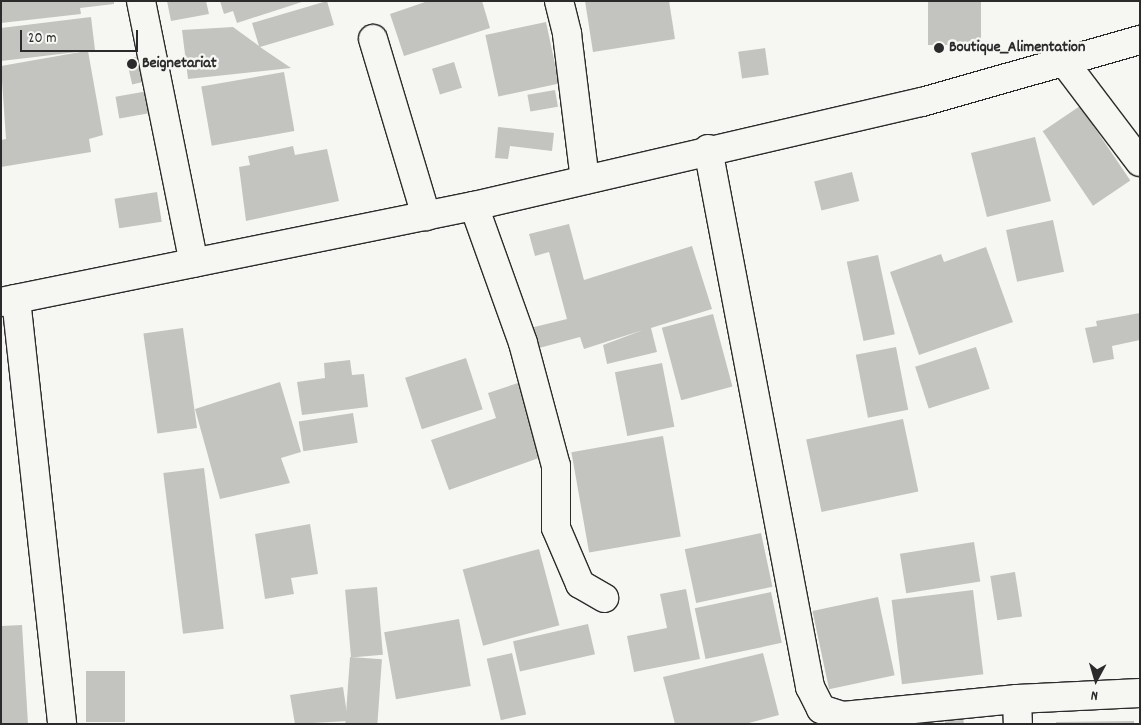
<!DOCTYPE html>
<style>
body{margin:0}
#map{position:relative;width:1141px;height:725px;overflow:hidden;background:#f6f6f2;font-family:Dekko,sans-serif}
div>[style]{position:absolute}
.building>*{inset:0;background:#c3c3c0;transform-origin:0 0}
.roads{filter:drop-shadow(1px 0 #2b2b2b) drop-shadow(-1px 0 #2b2b2b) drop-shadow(0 1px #2b2b2b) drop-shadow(0 -1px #2b2b2b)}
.minor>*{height:28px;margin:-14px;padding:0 14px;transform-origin:14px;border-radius:14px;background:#f6f6f2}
.tertiary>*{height:28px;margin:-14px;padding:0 14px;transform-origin:14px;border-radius:14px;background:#f6f6f2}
.dots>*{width:14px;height:14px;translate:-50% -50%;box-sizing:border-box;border:2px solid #f6f6f2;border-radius:50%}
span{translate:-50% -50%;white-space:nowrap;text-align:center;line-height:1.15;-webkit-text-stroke:5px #f6f6f2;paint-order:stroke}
.poi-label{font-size:16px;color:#2b2b2b;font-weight:700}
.left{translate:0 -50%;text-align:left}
.frame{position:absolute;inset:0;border:2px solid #2b2b2b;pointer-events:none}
.north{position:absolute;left:1071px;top:655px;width:50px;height:50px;-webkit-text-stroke:4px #f6f6f2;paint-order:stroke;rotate:186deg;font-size:14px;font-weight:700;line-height:20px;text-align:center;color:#2b2b2b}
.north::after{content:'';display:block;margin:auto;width:18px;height:22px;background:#2b2b2b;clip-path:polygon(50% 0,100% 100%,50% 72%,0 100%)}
.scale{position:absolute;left:20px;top:30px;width:118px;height:22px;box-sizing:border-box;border:2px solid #2b2b2b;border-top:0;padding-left:6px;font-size:15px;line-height:18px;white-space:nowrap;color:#2b2b2b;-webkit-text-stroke:4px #f6f6f2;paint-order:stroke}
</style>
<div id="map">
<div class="building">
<div style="clip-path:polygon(1px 1px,114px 1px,114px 4px,80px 8px,81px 14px,1px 23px)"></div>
<div style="clip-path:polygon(167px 1px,206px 1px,209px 14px,171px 21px)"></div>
<div style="clip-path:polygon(220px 1px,302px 1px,302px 2px,237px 23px,233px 11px,224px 14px)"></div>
<div style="clip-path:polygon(327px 1px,334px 25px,260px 47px,291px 68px,188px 79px,182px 30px,233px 27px,259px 46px,252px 23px)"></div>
<div style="clip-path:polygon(428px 1px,482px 1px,490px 28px,404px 56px,390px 14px)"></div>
<div style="clip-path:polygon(585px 1px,669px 1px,675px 39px,593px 52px)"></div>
<div style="left:928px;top:1px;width:53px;height:44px"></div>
<div style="clip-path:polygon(91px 17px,95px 50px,88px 51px,103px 135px,89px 139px,91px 152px,1px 167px,1px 140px,6px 139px,1px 66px,86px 51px,1px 61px,1px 28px)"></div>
<div style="left:546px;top:22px;width:63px;height:62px;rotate:78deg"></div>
<div style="left:765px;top:48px;width:27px;height:27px;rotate:82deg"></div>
<div style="left:140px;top:56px;width:26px;height:14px;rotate:77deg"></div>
<div style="left:454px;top:62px;width:27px;height:23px;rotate:73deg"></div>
<div style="left:284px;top:72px;width:60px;height:84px;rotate:80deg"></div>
<div style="left:555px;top:90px;width:17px;height:28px;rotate:80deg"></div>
<div style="left:148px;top:91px;width:22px;height:33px;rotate:80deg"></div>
<div style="left:1080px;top:106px;width:90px;height:45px;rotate:56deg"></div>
<div style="clip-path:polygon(498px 127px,554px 133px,552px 151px,510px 146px,508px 159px,495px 158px)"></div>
<div style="left:1035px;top:137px;width:66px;height:66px;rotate:76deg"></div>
<div style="clip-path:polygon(293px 146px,295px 155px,327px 149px,339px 201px,246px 221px,239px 167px,250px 165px,248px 156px)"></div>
<div style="left:852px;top:172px;width:30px;height:39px;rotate:76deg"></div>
<div style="left:157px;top:192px;width:30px;height:43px;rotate:81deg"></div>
<div style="left:1053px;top:220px;width:53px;height:48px;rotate:78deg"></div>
<div style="clip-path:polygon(569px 224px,584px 280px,692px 246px,712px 309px,651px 328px,657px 352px,607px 364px,603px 345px,643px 330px,584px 349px,580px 337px,528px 351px,522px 330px,567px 319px,549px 252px,535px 256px,529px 234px)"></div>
<div style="clip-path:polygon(986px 247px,1013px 322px,919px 355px,890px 272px,941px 254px,944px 262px)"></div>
<div style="left:878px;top:255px;width:81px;height:32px;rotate:78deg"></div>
<div style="clip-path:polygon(1140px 313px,1140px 340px,1112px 346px,1114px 359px,1093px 363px,1085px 328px,1097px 326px,1096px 321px)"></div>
<div style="left:713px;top:314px;width:75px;height:53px;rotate:75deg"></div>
<div style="left:183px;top:328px;width:101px;height:40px;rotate:82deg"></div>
<div style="left:896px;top:347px;width:64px;height:41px;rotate:79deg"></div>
<div style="left:976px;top:347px;width:44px;height:64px;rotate:72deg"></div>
<div style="left:466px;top:358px;width:54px;height:64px;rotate:72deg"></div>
<div style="clip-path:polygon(350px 360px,352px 375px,364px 374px,368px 407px,302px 415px,297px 382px,325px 378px,324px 363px)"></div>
<div style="left:662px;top:363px;width:65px;height:48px;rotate:79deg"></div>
<div style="clip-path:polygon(524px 381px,550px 454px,449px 490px,431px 440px,496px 418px,488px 393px)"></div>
<div style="clip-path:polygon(280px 382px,301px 452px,281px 458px,290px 483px,220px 499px,195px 409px)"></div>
<div style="left:353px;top:413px;width:30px;height:55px;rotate:81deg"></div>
<div style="left:903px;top:419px;width:74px;height:99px;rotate:78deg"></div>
<div style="left:663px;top:436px;width:102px;height:93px;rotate:80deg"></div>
<div style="left:204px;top:468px;width:162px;height:41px;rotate:83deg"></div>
<div style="clip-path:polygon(310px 524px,318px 574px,291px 578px,294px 594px,265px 599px,255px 534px)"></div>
<div style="left:761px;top:533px;width:55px;height:78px;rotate:78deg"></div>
<div style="left:974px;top:542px;width:40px;height:75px;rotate:81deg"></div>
<div style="left:539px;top:549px;width:79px;height:79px;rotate:75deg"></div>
<div style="left:1015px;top:572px;width:45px;height:25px;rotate:81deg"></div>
<div style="left:377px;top:587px;width:68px;height:32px;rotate:85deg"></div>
<div style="clip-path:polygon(686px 589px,700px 659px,634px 672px,627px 636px,667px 628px,660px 594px)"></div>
<div style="left:973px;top:590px;width:85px;height:82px;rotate:83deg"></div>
<div style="left:771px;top:592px;width:52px;height:78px;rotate:78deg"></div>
<div style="left:878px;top:597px;width:80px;height:67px;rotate:78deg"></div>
<div style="left:459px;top:619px;width:68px;height:76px;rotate:80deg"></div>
<div style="left:588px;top:624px;width:31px;height:77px;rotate:77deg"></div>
<div style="clip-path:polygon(22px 625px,28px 724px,1px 724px,1px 626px)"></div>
<div style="left:512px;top:653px;width:63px;height:26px;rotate:77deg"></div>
<div style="clip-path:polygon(763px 653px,779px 715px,745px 724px,675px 724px,663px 677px)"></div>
<div style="left:350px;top:657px;width:32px;height:68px;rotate:4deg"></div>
<div style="left:86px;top:671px;width:39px;height:51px"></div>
<div style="clip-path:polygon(343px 687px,348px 721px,295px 724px,290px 695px)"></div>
<div style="clip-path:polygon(962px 712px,964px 724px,945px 724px,945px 713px)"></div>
<div style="clip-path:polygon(1134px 721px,1134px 724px,1056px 724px,1056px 722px)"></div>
</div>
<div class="roads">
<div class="minor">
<div style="left:141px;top:1px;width:267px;rotate:78.6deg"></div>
<div style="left:559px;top:1px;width:34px;rotate:76deg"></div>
<div style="left:567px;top:34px;width:147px;rotate:83deg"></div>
<div style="left:373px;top:39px;width:185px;rotate:73.3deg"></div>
<div style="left:1065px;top:63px;width:124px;rotate:52.9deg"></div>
<div style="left:708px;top:149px;width:548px;rotate:79.26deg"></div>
<div style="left:810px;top:687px;width:25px;rotate:63deg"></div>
<div style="left:821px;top:709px;width:23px;rotate:18deg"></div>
<div style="left:843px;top:716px;width:175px;rotate:-5.6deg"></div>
<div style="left:1017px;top:699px;width:123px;rotate:-2.8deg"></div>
<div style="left:474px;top:206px;width:145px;rotate:70.3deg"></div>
<div style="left:523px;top:343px;width:127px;rotate:75deg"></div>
<div style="left:556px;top:466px;width:62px;rotate:90deg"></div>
<div style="left:556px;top:528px;width:61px;rotate:66.8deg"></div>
<div style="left:580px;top:584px;width:28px;rotate:30deg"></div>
<div style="left:16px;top:299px;width:427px;rotate:83.8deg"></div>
<div style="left:1017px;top:699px;width:25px;rotate:88deg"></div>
</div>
<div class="tertiary">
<div style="left:1px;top:302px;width:483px;rotate:-11.5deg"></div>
<div style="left:474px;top:206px;width:460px;rotate:-13.1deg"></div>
<div style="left:922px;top:102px;width:227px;rotate:-15.9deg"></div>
</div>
</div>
<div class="dots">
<div style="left:939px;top:48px;background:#2b2b2b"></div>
<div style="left:132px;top:64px;background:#2b2b2b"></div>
</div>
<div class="poi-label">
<span class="left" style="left:949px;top:48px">Boutique_Alimentation</span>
<span class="left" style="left:142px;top:64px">Beignetariat</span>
</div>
<div class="frame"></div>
<div class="north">N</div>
<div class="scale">20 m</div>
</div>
